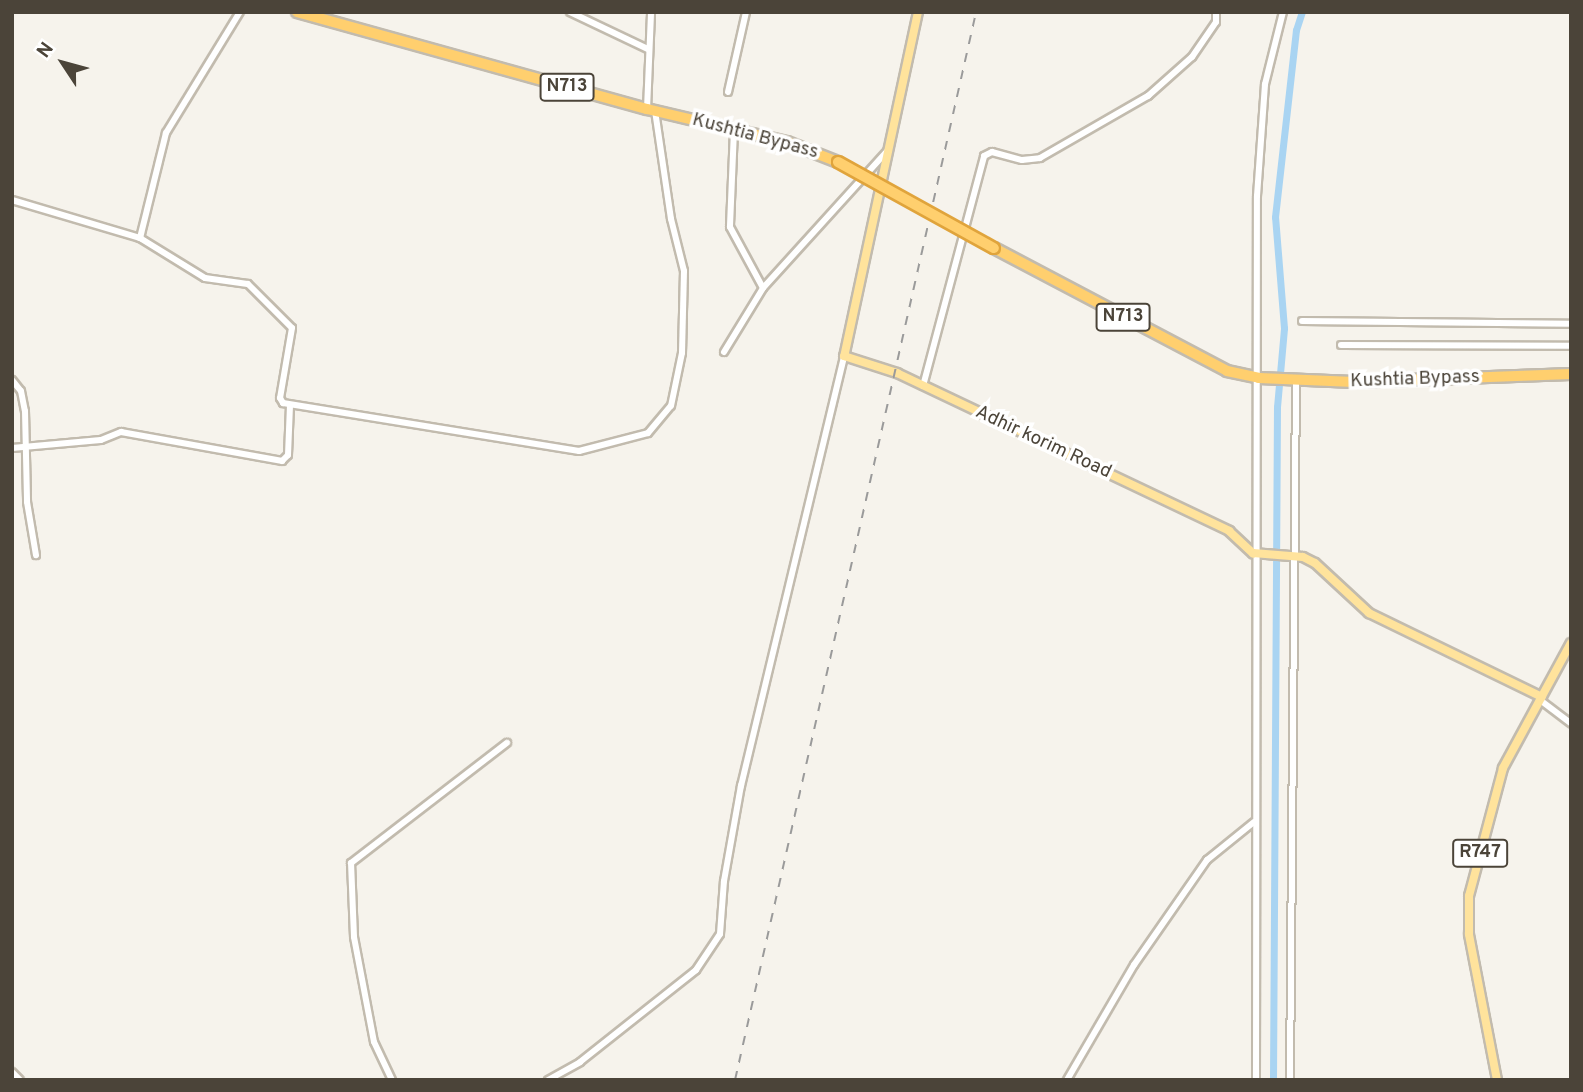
<!DOCTYPE html>
<style>
body{margin:0}
#map{position:relative;width:1583px;height:1092px;overflow:hidden;background:#f6f3ec;font-family:Overpass,sans-serif}
div>[style]{position:absolute}
.canal>*{height:7px;margin:-3.5px;padding:0 3.5px;transform-origin:3.5px;border-radius:3.5px;background:#a9d4f2}
.roads{filter:drop-shadow(2px 0 #c2bbae) drop-shadow(-2px 0 #c2bbae) drop-shadow(0 2px #c2bbae) drop-shadow(0 -2px #c2bbae)}
.minor>*{height:6px;margin:-3px;padding:0 3px;transform-origin:3px;border-radius:3px;background:#fff}
.major>*{height:8px;margin:-4px;padding:0 4px;transform-origin:4px;border-radius:4px;background:#ffe39c}
.highway>*{height:10px;margin:-5px;padding:0 5px;transform-origin:5px;border-radius:5px;background:#ffcf6e}
.rail>*{height:2px;margin-top:-1px;transform-origin:0;background:repeating-linear-gradient(90deg,#9a9a9a 0 9px,transparent 0 18px)}
.bridges{filter:drop-shadow(2px 0 #e0a43c) drop-shadow(-2px 0 #e0a43c) drop-shadow(0 2px #e0a43c) drop-shadow(0 -2px #e0a43c)}
.highway-bridge>*{height:10px;margin:-5px;padding:0 5px;transform-origin:5px;border-radius:5px;background:#ffcf6e}
span{translate:-50% -50%;white-space:nowrap;text-align:center;line-height:1.15;-webkit-text-stroke:7px #fff;paint-order:stroke}
.shield-label span{padding:2px 5px;background:#fff;border:2px solid;border-radius:5px;-webkit-text-stroke-width:0}
.shield-label{font-size:18px;color:#4b4439;font-weight:700}
.street-label{font-size:19px;color:#4b4439}
.frame{position:absolute;inset:0;border:14px solid #4b4439;pointer-events:none}
.north{position:absolute;left:28px;top:28px;width:70px;height:70px;-webkit-text-stroke:5px #fff;paint-order:stroke;rotate:306deg;font-size:19px;font-weight:700;line-height:28px;text-align:center;color:#4b4439}
.north::after{content:'';display:block;margin:auto;width:24px;height:32px;background:#4b4439;clip-path:polygon(50% 0,100% 100%,50% 72%,0 100%)}
</style>
<div id="map">
<div class="canal">
<div style="left:1273px;top:1080px;width:673px;rotate:-89.66deg"></div>
<div style="left:1277px;top:407px;width:79px;rotate:-84.9deg"></div>
<div style="left:1284px;top:328px;width:111px;rotate:-94.6deg"></div>
<div style="left:1275px;top:217px;width:188px;rotate:-83.6deg"></div>
<div style="left:1296px;top:30px;width:19px;rotate:-72deg"></div>
</div>
<div class="roads">
<div class="minor">
<div style="left:570px;top:12px;width:86px;rotate:25.4deg"></div>
<div style="left:728px;top:92px;width:82px;rotate:-77.3deg"></div>
<div style="left:647px;top:109px;width:97px;rotate:-87.6deg"></div>
<div style="left:734px;top:130px;width:97px;rotate:92.4deg"></div>
<div style="left:730px;top:227px;width:69px;rotate:61.6deg"></div>
<div style="left:12px;top:200px;width:134px;rotate:16.5deg"></div>
<div style="left:140px;top:238px;width:76px;rotate:31.6deg"></div>
<div style="left:205px;top:278px;width:43px;rotate:7.9deg"></div>
<div style="left:248px;top:284px;width:62px;rotate:45deg"></div>
<div style="left:292px;top:328px;width:71px;rotate:99.7deg"></div>
<div style="left:280px;top:398px;width:6px;rotate:59deg"></div>
<div style="left:283px;top:403px;width:300px;rotate:9.2deg"></div>
<div style="left:579px;top:451px;width:71px;rotate:-14.6deg"></div>
<div style="left:648px;top:433px;width:35px;rotate:-50deg"></div>
<div style="left:671px;top:406px;width:54px;rotate:-78.3deg"></div>
<div style="left:682px;top:353px;width:82px;rotate:-88.6deg"></div>
<div style="left:684px;top:271px;width:54px;rotate:-104deg"></div>
<div style="left:671px;top:219px;width:109px;rotate:-98.4deg"></div>
<div style="left:140px;top:238px;width:108px;rotate:-76.1deg"></div>
<div style="left:166px;top:133px;width:142px;rotate:-58.6deg"></div>
<div style="left:1302px;top:321px;width:269px;rotate:0.6deg"></div>
<div style="left:1341px;top:345px;width:230px;rotate:0.2deg"></div>
<div style="left:724px;top:352px;width:75px;rotate:-58.6deg"></div>
<div style="left:763px;top:288px;width:186px;rotate:-47.8deg"></div>
<div style="left:12px;top:380px;width:14px;rotate:51deg"></div>
<div style="left:21px;top:391px;width:20px;rotate:79deg"></div>
<div style="left:25px;top:411px;width:91px;rotate:88.7deg"></div>
<div style="left:27px;top:502px;width:54px;rotate:80.4deg"></div>
<div style="left:923px;top:386px;width:238px;rotate:-75.1deg"></div>
<div style="left:984px;top:156px;width:9px;rotate:-27deg"></div>
<div style="left:992px;top:152px;width:31px;rotate:15deg"></div>
<div style="left:1022px;top:160px;width:18px;rotate:-6deg"></div>
<div style="left:1040px;top:158px;width:125px;rotate:-29.9deg"></div>
<div style="left:1148px;top:96px;width:59px;rotate:-41.6deg"></div>
<div style="left:1192px;top:57px;width:42px;rotate:-55.6deg"></div>
<div style="left:1216px;top:22px;width:10px;rotate:-90deg"></div>
<div style="left:12px;top:448px;width:89px;rotate:-5.1deg"></div>
<div style="left:101px;top:440px;width:22px;rotate:-22deg"></div>
<div style="left:121px;top:432px;width:164px;rotate:10.2deg"></div>
<div style="left:282px;top:461px;width:8px;rotate:-45deg"></div>
<div style="left:288px;top:455px;width:50px;rotate:-87.7deg"></div>
<div style="left:1540px;top:700px;width:39px;rotate:37deg"></div>
<div style="left:12px;top:1072px;width:11px;rotate:45deg"></div>
<div style="left:392px;top:1080px;width:42px;rotate:-115.3deg"></div>
<div style="left:374px;top:1042px;width:107px;rotate:-100.8deg"></div>
<div style="left:354px;top:937px;width:74px;rotate:-92.3deg"></div>
<div style="left:351px;top:863px;width:197px;rotate:-37.6deg"></div>
<div style="left:548px;top:1080px;width:37px;rotate:-29deg"></div>
<div style="left:580px;top:1062px;width:148px;rotate:-38.4deg"></div>
<div style="left:696px;top:970px;width:43px;rotate:-56.3deg"></div>
<div style="left:720px;top:934px;width:53px;rotate:-85.7deg"></div>
<div style="left:724px;top:881px;width:97px;rotate:-79.9deg"></div>
<div style="left:741px;top:786px;width:442px;rotate:-76.5deg"></div>
<div style="left:1067px;top:1080px;width:133px;rotate:-59.8deg"></div>
<div style="left:1134px;top:965px;width:128px;rotate:-55.2deg"></div>
<div style="left:1207px;top:860px;width:60px;rotate:-39deg"></div>
<div style="left:1256px;top:1080px;width:884px;rotate:-89.94deg"></div>
<div style="left:1257px;top:196px;width:112px;rotate:-85.9deg"></div>
<div style="left:1265px;top:84px;width:74px;rotate:-76deg"></div>
<div style="left:1290px;top:1080px;width:699px;rotate:-89.51deg"></div>
</div>
<div class="major">
<div style="left:918px;top:12px;width:352px;rotate:102.1deg"></div>
<div style="left:844px;top:356px;width:56px;rotate:17.8deg"></div>
<div style="left:897px;top:373px;width:368px;rotate:25.4deg"></div>
<div style="left:1229px;top:531px;width:33px;rotate:43deg"></div>
<div style="left:1253px;top:553px;width:50px;rotate:4.6deg"></div>
<div style="left:1303px;top:557px;width:13px;rotate:27deg"></div>
<div style="left:1315px;top:563px;width:74px;rotate:42.8deg"></div>
<div style="left:1369px;top:613px;width:192px;rotate:25.9deg"></div>
<div style="left:1497px;top:1080px;width:149px;rotate:-100.9deg"></div>
<div style="left:1469px;top:934px;width:38px;rotate:-90deg"></div>
<div style="left:1469px;top:896px;width:132px;rotate:-75.1deg"></div>
<div style="left:1503px;top:768px;width:142px;rotate:-61.5deg"></div>
</div>
<div class="highway">
<div style="left:297px;top:12px;width:363px;rotate:15.5deg"></div>
<div style="left:647px;top:109px;width:144px;rotate:13.3deg"></div>
<div style="left:787px;top:142px;width:55px;rotate:21.4deg"></div>
<div style="left:994px;top:248px;width:263px;rotate:27.8deg"></div>
<div style="left:1227px;top:371px;width:33px;rotate:12deg"></div>
<div style="left:1259px;top:378px;width:95px;rotate:2.4deg"></div>
<div style="left:1354px;top:382px;width:217px;rotate:-2.1deg"></div>
</div>
</div>
<div class="rail">
<div style="left:735px;top:1080px;width:1095px;rotate:-77.28deg"></div>
</div>
<div class="bridges">
<div class="highway-bridge">
<div style="left:838px;top:162px;width:178px;rotate:28.9deg"></div>
</div>
</div>
<div class="shield-label">
<span style="left:567px;top:87px">N713</span>
<span style="left:1123px;top:317px">N713</span>
<span style="left:1480px;top:853px">R747</span>
</div>
<div class="street-label">
<span style="left:755px;top:137px;rotate:15deg">Kushtia Bypass</span>
<span style="left:1415px;top:380px;rotate:-2deg">Kushtia Bypass</span>
<span style="left:1043px;top:443px;rotate:25deg">Adhir korim Road</span>
</div>
<div class="frame"></div>
<div class="north">N</div>
</div>
